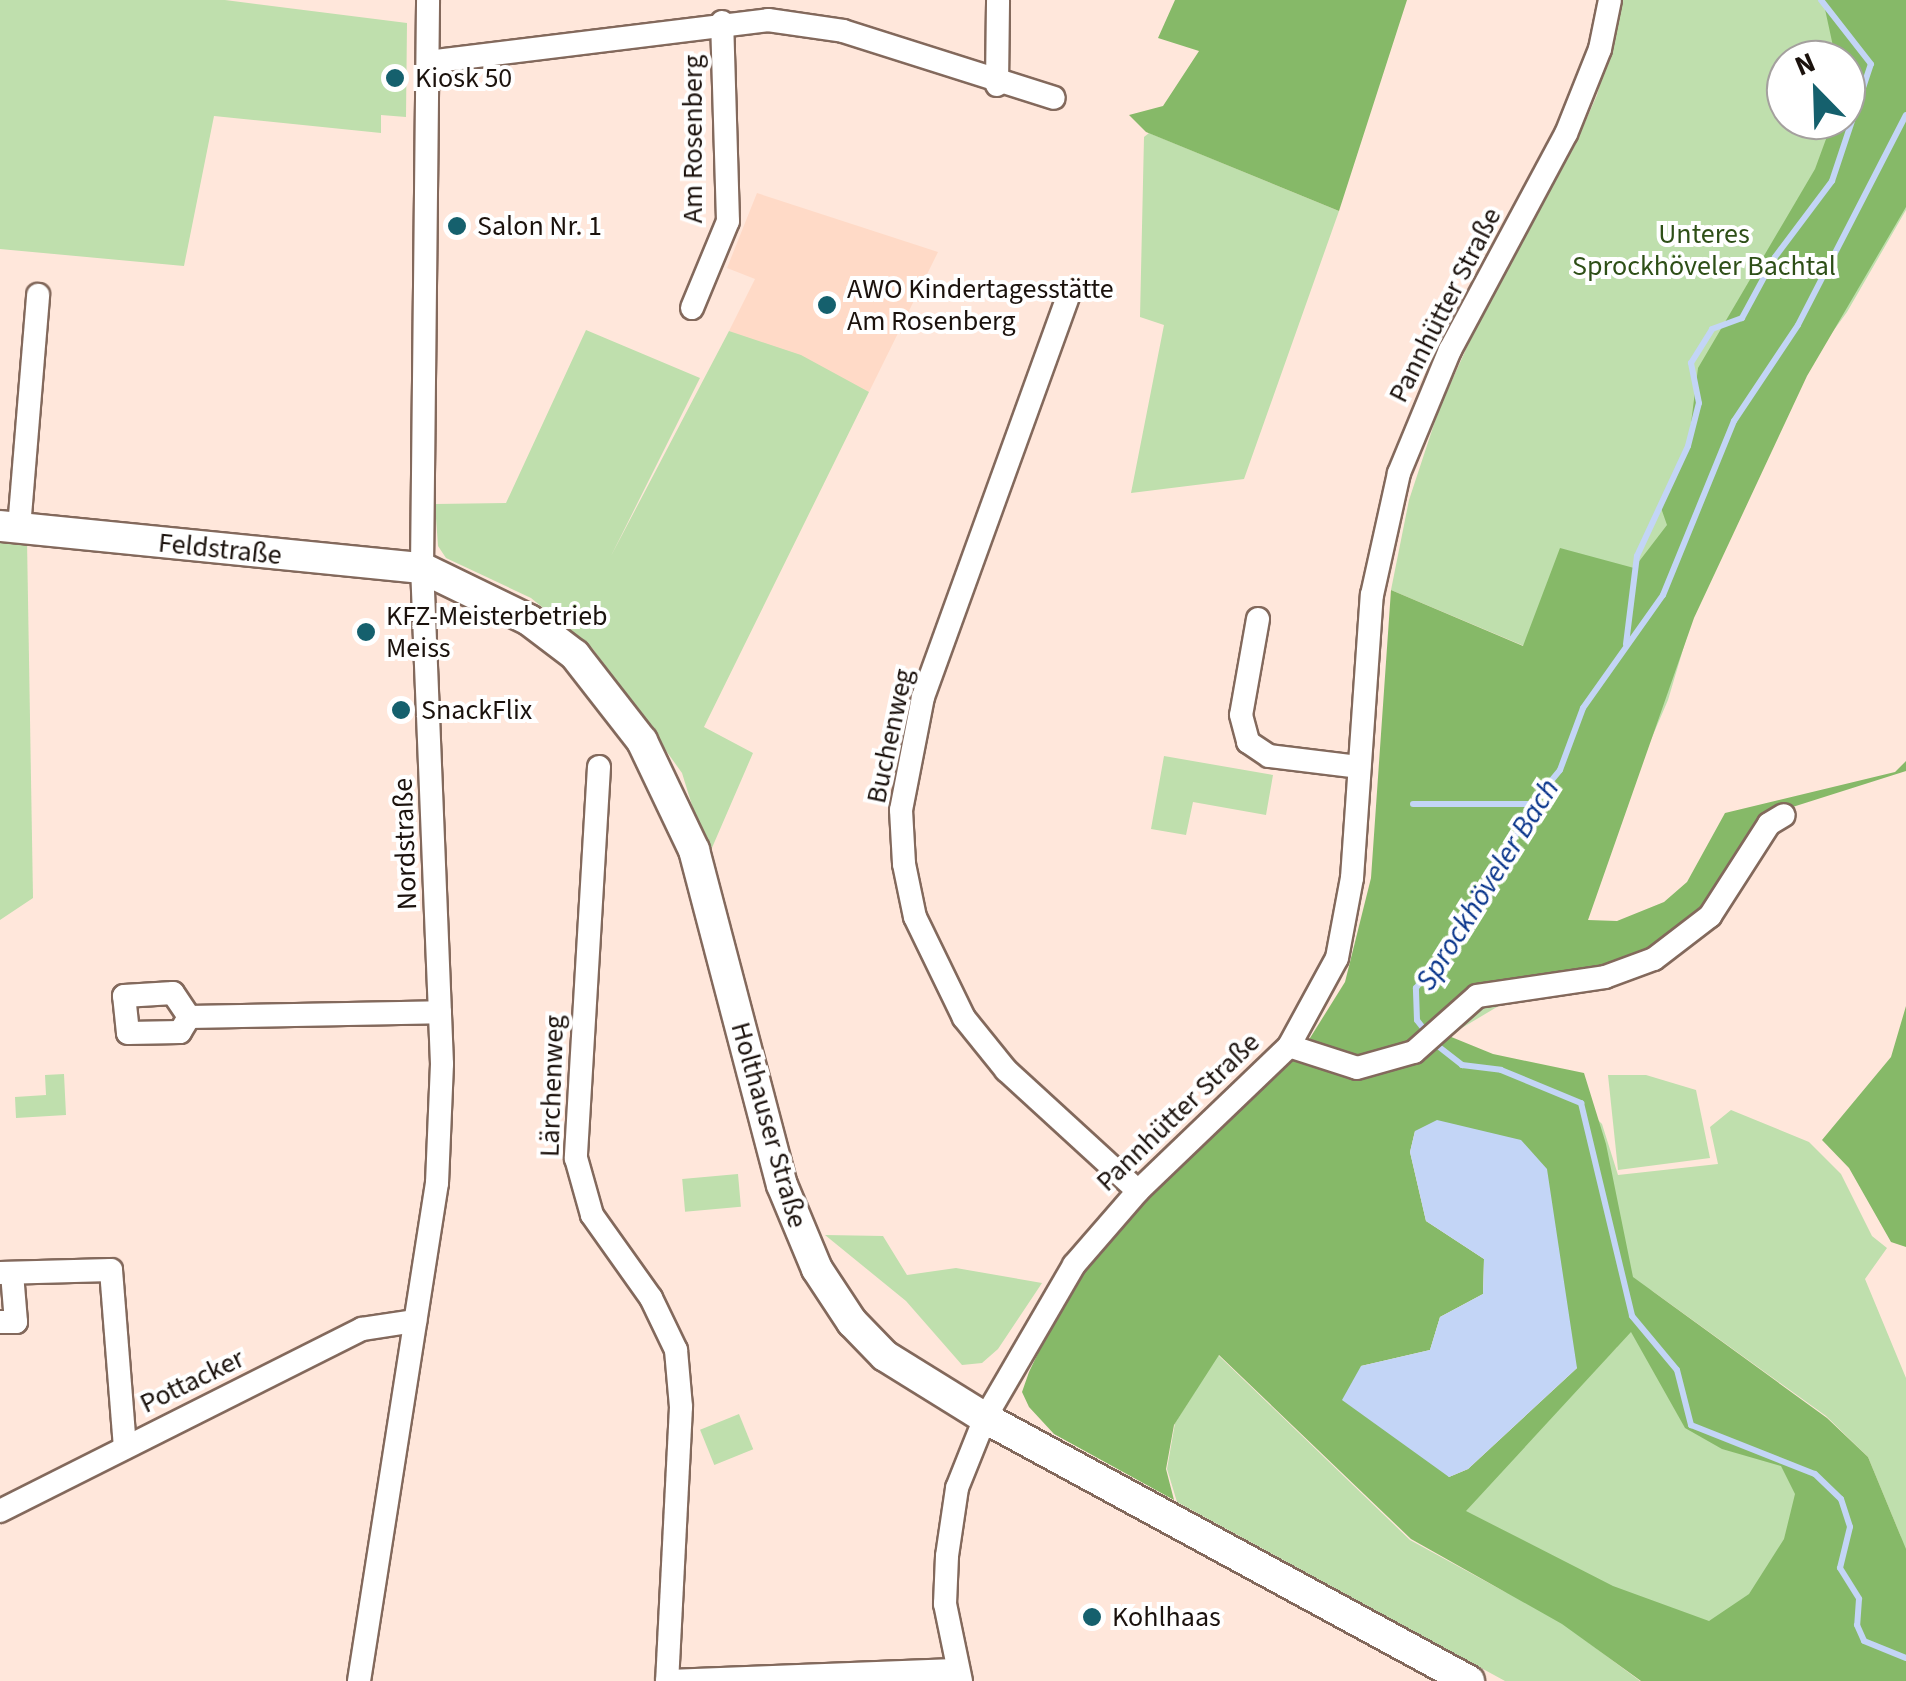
<!DOCTYPE html>
<meta charset="utf-8">
<style>
body{margin:0}
#map{position:relative;width:1906px;height:1681px;overflow:hidden;background:#ffe7db;font-family:"Source Sans 3",sans-serif}
div>[style]{position:absolute}
.built>*{inset:0;background:#ffdac7}
.green>*{inset:0;background:#bfdfad;transform-origin:0 0}
.forest>*{inset:0;background:#86b968}
.water>*{inset:0;background:#c3d5f6}
.stream>*{height:6px;margin:-3px;padding:0 3px;transform-origin:3px;border-radius:3px;background:#c3d5f6}
.roads{filter:drop-shadow(2px 0 #83695c) drop-shadow(-2px 0 #83695c) drop-shadow(0 2px #83695c) drop-shadow(0 -2px #83695c)}
.street>*{height:22px;margin:-11px;padding:0 11px;transform-origin:11px;border-radius:11px;background:#fff}
.secondary>*{height:30px;margin:-15px;padding:0 15px;transform-origin:15px;border-radius:15px;background:#fff}
.dots>*{width:28px;height:28px;translate:-50% -50%;box-sizing:border-box;border:5px solid #fff;border-radius:50%}
span{translate:-50% -50%;white-space:nowrap;text-align:center;line-height:1.15;-webkit-text-stroke:8px #fff;paint-order:stroke}
.poi-label{font-size:28px;color:#1b120d}
.left{translate:0 -50%;text-align:left}
.street-label{font-size:28px;color:#1b120d}
.park-label{font-size:28px;color:#2e4f17}
.water-label{font-size:30px;color:#08348b;font-style:italic}
.north{position:absolute;left:1766px;top:40px;width:100px;height:100px;box-sizing:border-box;background:#fff;border:2px solid #a4a09e;border-radius:50%;rotate:337deg;font-size:28px;font-weight:700;line-height:40px;text-align:center;color:#1b120d}
.north::after{content:'';display:block;margin:auto;width:35px;height:45px;background:#15606d;clip-path:polygon(50% 0,100% 100%,50% 72%,0 100%)}
</style>
<div id="map">
<div class="built">
<div style="clip-path:polygon(757px 193px,938px 252px,869px 392px,729px 331px,755px 279px,727px 268px)"></div>
</div>
<div class="green">
<div style="clip-path:polygon(0 0,225px 0,407px 23px,406px 117px,381px 115px,381px 133px,214px 116px,184px 266px,0 249px)"></div>
<div style="clip-path:polygon(evenodd,1622px 0,1906px 0,1906px 210px,1847px 312px,1797px 381px,1695px 609px,1668px 700px,1591px 879px,1512px 998px,1450px 1035px,1525px 662px,1550px 576px,1524px 646px,1391px 590px,1409px 500px,1439px 409px,1496px 283px,1575px 145px,1597px 95px,1622px 0,1786px 60px,1846px 60px,1846px 120px,1786px 120px,1786px 60px)"></div>
<div style="clip-path:polygon(1149px 133px,1339px 211px,1244px 479px,1131px 493px,1164px 325px,1140px 317px,1144px 137px)"></div>
<div style="clip-path:polygon(586px 330px,700px 378px,611px 556px,729px 331px,801px 355px,869px 392px,704px 727px,753px 753px,708px 857px,682px 773px,593px 649px,531px 598px,446px 558px,438px 546px,435px 504px,506px 503px)"></div>
<div style="clip-path:polygon(0 538px,27px 540px,33px 898px,0 920px)"></div>
<div style="clip-path:polygon(1164px 756px,1273px 775px,1266px 815px,1193px 802px,1186px 835px,1151px 829px)"></div>
<div style="clip-path:polygon(64px 1074px,66px 1115px,16px 1118px,15px 1097px,46px 1095px,45px 1075px)"></div>
<div style="clip-path:polygon(1608px 1075px,1646px 1075px,1696px 1090px,1710px 1158px,1618px 1170px)"></div>
<div style="clip-path:polygon(evenodd,1581px 1103px,1602px 1124px,1618px 1175px,1718px 1164px,1710px 1127px,1731px 1110px,1809px 1142px,1841px 1174px,1872px 1236px,1887px 1248px,1865px 1279px,1906px 1378px,1906px 1681px,1581px 1637px,1640px 1681px,1505px 1681px,1177px 1502px,1167px 1469px,1175px 1423px,1218px 1355px,1410px 1540px,1507px 1593px,1428px 1541px,1617px 1347px,1581px 1103px,1651px 1290px,1826px 1416px,1868px 1457px,1901px 1537px,1651px 1290px)"></div>
<div style="left:738px;top:1174px;width:33px;height:56px;rotate:85deg"></div>
<div style="clip-path:polygon(825px 1235px,883px 1236px,907px 1275px,956px 1268px,1042px 1283px,998px 1349px,982px 1363px,962px 1365px,906px 1301px)"></div>
<div style="left:739px;top:1414px;width:38px;height:42px;rotate:68deg"></div>
</div>
<div class="forest">
<div style="clip-path:polygon(1175px 0,1407px 0,1339px 211px,1146px 132px,1129px 115px,1163px 106px,1199px 51px,1158px 38px)"></div>
<div style="clip-path:polygon(1823px 0,1906px 0,1906px 207px,1807px 376px,1694px 618px,1588px 920px,1617px 921px,1664px 902px,1687px 882px,1725px 813px,1895px 772px,1906px 761px,1906px 771px,1780px 811px,1706px 915px,1622px 968px,1491px 989px,1413px 1048px,1361px 1063px,1305px 1046px,1345px 982px,1371px 878px,1391px 590px,1523px 646px,1560px 548px,1634px 568px,1667px 525px,1660px 505px,1688px 447px,1698px 368px,1815px 169px,1833px 120px,1846px 120px,1846px 60px,1836px 60px)"></div>
<div style="clip-path:polygon(1906px 1006px,1906px 1247px,1891px 1242px,1849px 1168px,1822px 1140px,1891px 1057px)"></div>
<div style="clip-path:polygon(evenodd,1444px 1034px,1493px 1054px,1584px 1073px,1606px 1144px,1633px 1277px,1827px 1418px,1868px 1457px,1906px 1549px,1906px 1681px,1641px 1681px,1562px 1624px,1411px 1539px,1219px 1355px,1174px 1425px,1166px 1469px,1174px 1500px,1054px 1434px,1029px 1407px,1022px 1392px,1029px 1372px,1074px 1278px,1140px 1202px,1296px 1058px,1355px 1073px,1444px 1034px,1415px 1131px,1577px 1368px,1468px 1469px,1449px 1477px,1361px 1366px,1430px 1350px,1440px 1317px,1483px 1294px,1484px 1259px,1426px 1221px,1410px 1152px,1415px 1131px,1444px 1034px,1631px 1332px,1685px 1428px,1722px 1449px,1781px 1466px,1795px 1494px,1784px 1539px,1749px 1594px,1709px 1621px,1613px 1586px,1466px 1511px,1631px 1332px)"></div>
</div>
<div class="water">
<div style="clip-path:polygon(1437px 1120px,1521px 1140px,1547px 1169px,1577px 1368px,1468px 1469px,1449px 1477px,1342px 1400px,1361px 1366px,1430px 1350px,1440px 1317px,1483px 1294px,1484px 1259px,1426px 1221px,1410px 1152px,1415px 1131px)"></div>
</div>
<div class="stream">
<div style="left:1626px;top:644px;width:89px;rotate:-82.9deg"></div>
<div style="left:1637px;top:556px;width:121px;rotate:-65.1deg"></div>
<div style="left:1688px;top:446px;width:44px;rotate:-75.7deg"></div>
<div style="left:1699px;top:403px;width:41px;rotate:-101.3deg"></div>
<div style="left:1691px;top:363px;width:40px;rotate:-58deg"></div>
<div style="left:1712px;top:329px;width:32px;rotate:-20deg"></div>
<div style="left:1742px;top:318px;width:69px;rotate:-61.6deg"></div>
<div style="left:1775px;top:257px;width:95px;rotate:-53.1deg"></div>
<div style="left:1832px;top:181px;width:123px;rotate:-71.6deg"></div>
<div style="left:1871px;top:64px;width:81px;rotate:-128deg"></div>
<div style="left:1413px;top:804px;width:118px"></div>
<div style="left:1427px;top:1033px;width:16px;rotate:-128deg"></div>
<div style="left:1417px;top:1020px;width:32px;rotate:-92deg"></div>
<div style="left:1416px;top:988px;width:99px;rotate:-52deg"></div>
<div style="left:1477px;top:910px;width:119px;rotate:-62.6deg"></div>
<div style="left:1532px;top:804px;width:44px;rotate:-50.5deg"></div>
<div style="left:1560px;top:770px;width:66px;rotate:-69.6deg"></div>
<div style="left:1583px;top:708px;width:138px;rotate:-54.7deg"></div>
<div style="left:1663px;top:595px;width:188px;rotate:-67.8deg"></div>
<div style="left:1734px;top:421px;width:115px;rotate:-56.3deg"></div>
<div style="left:1798px;top:325px;width:236px;rotate:-62.8deg"></div>
<div style="left:1434px;top:1043px;width:36px;rotate:38deg"></div>
<div style="left:1462px;top:1065px;width:39px;rotate:7deg"></div>
<div style="left:1501px;top:1070px;width:87px;rotate:22.4deg"></div>
<div style="left:1581px;top:1103px;width:219px;rotate:76.5deg"></div>
<div style="left:1632px;top:1316px;width:70px;rotate:50.2deg"></div>
<div style="left:1677px;top:1370px;width:57px;rotate:75.7deg"></div>
<div style="left:1691px;top:1425px;width:133px;rotate:21.6deg"></div>
<div style="left:1815px;top:1474px;width:36px;rotate:44deg"></div>
<div style="left:1841px;top:1499px;width:29px;rotate:72deg"></div>
<div style="left:1850px;top:1527px;width:42px;rotate:103.7deg"></div>
<div style="left:1840px;top:1568px;width:36px;rotate:58deg"></div>
<div style="left:1859px;top:1599px;width:26px;rotate:94deg"></div>
<div style="left:1857px;top:1625px;width:17px;rotate:66deg"></div>
<div style="left:1864px;top:1641px;width:45px;rotate:22deg"></div>
</div>
<div class="roads">
<div class="street">
<div style="left:428px;top:62px;width:343px;rotate:-7deg"></div>
<div style="left:768px;top:20px;width:76px;rotate:8.3deg"></div>
<div style="left:843px;top:31px;width:221px;rotate:17.6deg"></div>
<div style="left:997px;top:85px;width:85px;rotate:-89.3deg"></div>
<div style="left:1070px;top:291px;width:432px;rotate:109.9deg"></div>
<div style="left:923px;top:697px;width:115px;rotate:101deg"></div>
<div style="left:901px;top:810px;width:54px;rotate:86.8deg"></div>
<div style="left:904px;top:864px;width:54px;rotate:78.3deg"></div>
<div style="left:915px;top:917px;width:112px;rotate:64.1deg"></div>
<div style="left:964px;top:1018px;width:67px;rotate:51.1deg"></div>
<div style="left:1006px;top:1070px;width:179px;rotate:42.5deg"></div>
<div style="left:692px;top:308px;width:94px;rotate:-67.5deg"></div>
<div style="left:728px;top:221px;width:199px;rotate:-91.7deg"></div>
<div style="left:19px;top:528px;width:234px;rotate:-85.3deg"></div>
<div style="left:1258px;top:619px;width:97px;rotate:100deg"></div>
<div style="left:1241px;top:715px;width:28px;rotate:75deg"></div>
<div style="left:1248px;top:742px;width:25px;rotate:34deg"></div>
<div style="left:1269px;top:756px;width:91px;rotate:7deg"></div>
<div style="left:599px;top:767px;width:392px;rotate:93.4deg"></div>
<div style="left:576px;top:1158px;width:59px;rotate:74.3deg"></div>
<div style="left:592px;top:1215px;width:102px;rotate:54.6deg"></div>
<div style="left:651px;top:1298px;width:58px;rotate:64.3deg"></div>
<div style="left:676px;top:1350px;width:57px;rotate:85deg"></div>
<div style="left:681px;top:1407px;width:274px;rotate:92.9deg"></div>
<div style="left:173px;top:993px;width:29px;rotate:56deg"></div>
<div style="left:189px;top:1017px;width:17px;rotate:121deg"></div>
<div style="left:180px;top:1032px;width:52px;rotate:178.9deg"></div>
<div style="left:128px;top:1033px;width:37px;rotate:-96deg"></div>
<div style="left:124px;top:996px;width:49px;rotate:-3.5deg"></div>
<div style="left:189px;top:1017px;width:251px;rotate:-1.1deg"></div>
<div style="left:1289px;top:1046px;width:71px;rotate:17.9deg"></div>
<div style="left:1357px;top:1068px;width:59px;rotate:-15.7deg"></div>
<div style="left:1414px;top:1052px;width:84px;rotate:-41.6deg"></div>
<div style="left:1477px;top:996px;width:129px;rotate:-8.4deg"></div>
<div style="left:1605px;top:977px;width:52px;rotate:-20.2deg"></div>
<div style="left:1654px;top:959px;width:71px;rotate:-37.5deg"></div>
<div style="left:1710px;top:916px;width:109px;rotate:-57.3deg"></div>
<div style="left:1769px;top:824px;width:17px;rotate:-31deg"></div>
<div style="left:0;top:1273px;width:111px;rotate:-1.5deg"></div>
<div style="left:111px;top:1270px;width:178px;rotate:85.5deg"></div>
<div style="left:0;top:1322px;width:16px"></div>
<div style="left:16px;top:1322px;width:49px;rotate:-94.7deg"></div>
<div style="left:0;top:1511px;width:405px;rotate:-26.7deg"></div>
<div style="left:362px;top:1329px;width:54px;rotate:-8.6deg"></div>
<div style="left:359px;top:1681px;width:504px;rotate:-81.1deg"></div>
<div style="left:437px;top:1183px;width:119px;rotate:-87.6deg"></div>
<div style="left:442px;top:1064px;width:496px;rotate:-92.3deg"></div>
<div style="left:422px;top:568px;width:568px;rotate:-89.39deg"></div>
<div style="left:667px;top:1681px;width:290px;rotate:-2.2deg"></div>
<div style="left:961px;top:1681px;width:79px;rotate:-101.7deg"></div>
<div style="left:945px;top:1604px;width:48px;rotate:-87.6deg"></div>
<div style="left:947px;top:1556px;width:69px;rotate:-81.6deg"></div>
<div style="left:957px;top:1488px;width:75px;rotate:-68.2deg"></div>
<div style="left:985px;top:1418px;width:177px;rotate:-59.8deg"></div>
<div style="left:1074px;top:1265px;width:98px;rotate:-49.1deg"></div>
<div style="left:1138px;top:1191px;width:209px;rotate:-43.8deg"></div>
<div style="left:1289px;top:1046px;width:100px;rotate:-61.4deg"></div>
<div style="left:1337px;top:958px;width:81px;rotate:-79.4deg"></div>
<div style="left:1352px;top:878px;width:284px;rotate:-86deg"></div>
<div style="left:1372px;top:595px;width:125px;rotate:-77.5deg"></div>
<div style="left:1399px;top:473px;width:133px;rotate:-67.5deg"></div>
<div style="left:1450px;top:350px;width:245px;rotate:-61.8deg"></div>
<div style="left:1566px;top:134px;width:92px;rotate:-68.2deg"></div>
<div style="left:1600px;top:49px;width:50px;rotate:-78.5deg"></div>
</div>
<div class="secondary">
<div style="left:0;top:526px;width:424px;rotate:5.7deg"></div>
<div style="left:422px;top:568px;width:119px;rotate:25.9deg"></div>
<div style="left:529px;top:620px;width:58px;rotate:37.3deg"></div>
<div style="left:575px;top:655px;width:109px;rotate:52.1deg"></div>
<div style="left:642px;top:741px;width:121px;rotate:64.5deg"></div>
<div style="left:694px;top:850px;width:346px;rotate:75.3deg"></div>
<div style="left:782px;top:1185px;width:91px;rotate:67.4deg"></div>
<div style="left:817px;top:1269px;width:64px;rotate:56.6deg"></div>
<div style="left:852px;top:1322px;width:47px;rotate:45.9deg"></div>
<div style="left:885px;top:1356px;width:118px;rotate:31.8deg"></div>
<div style="left:985px;top:1418px;width:551px;rotate:28.52deg"></div>
</div>
</div>
<div class="dots">
<div style="left:395px;top:78px;background:#15606d"></div>
<div style="left:457px;top:226px;background:#15606d"></div>
<div style="left:827px;top:305px;background:#15606d"></div>
<div style="left:366px;top:632px;background:#15606d"></div>
<div style="left:401px;top:710px;background:#15606d"></div>
<div style="left:1092px;top:1617px;background:#15606d"></div>
</div>
<div class="poi-label">
<span class="left" style="left:415px;top:78px">Kiosk 50</span>
<span class="left" style="left:477px;top:226px">Salon Nr. 1</span>
<span class="left" style="left:847px;top:305px">AWO Kindertagesstätte<br>Am Rosenberg</span>
<span class="left" style="left:386px;top:632px">KFZ-Meisterbetrieb<br>Meiss</span>
<span class="left" style="left:421px;top:710px">SnackFlix</span>
<span class="left" style="left:1112px;top:1617px">Kohlhaas</span>
</div>
<div class="street-label">
<span style="left:693px;top:139px;rotate:-90deg">Am Rosenberg</span>
<span style="left:1445px;top:305px;rotate:-63deg">Pannhütter Straße</span>
<span style="left:220px;top:549px;rotate:6deg">Feldstraße</span>
<span style="left:890px;top:736px;rotate:-78deg">Buchenweg</span>
<span style="left:405px;top:844px;rotate:-92deg">Nordstraße</span>
<span style="left:552px;top:1086px;rotate:-88deg">Lärchenweg</span>
<span style="left:1178px;top:1112px;rotate:-44deg">Pannhütter Straße</span>
<span style="left:769px;top:1125px;rotate:74deg">Holthauser Straße</span>
<span style="left:192px;top:1381px;rotate:-26deg">Pottacker</span>
</div>
<div class="park-label">
<span style="left:1704px;top:250px">Unteres<br>Sprockhöveler Bachtal</span>
</div>
<div class="water-label">
<span style="left:1488px;top:885px;rotate:-58deg">Sprockhöveler Bach</span>
</div>
<div class="north">N</div>
</div>
